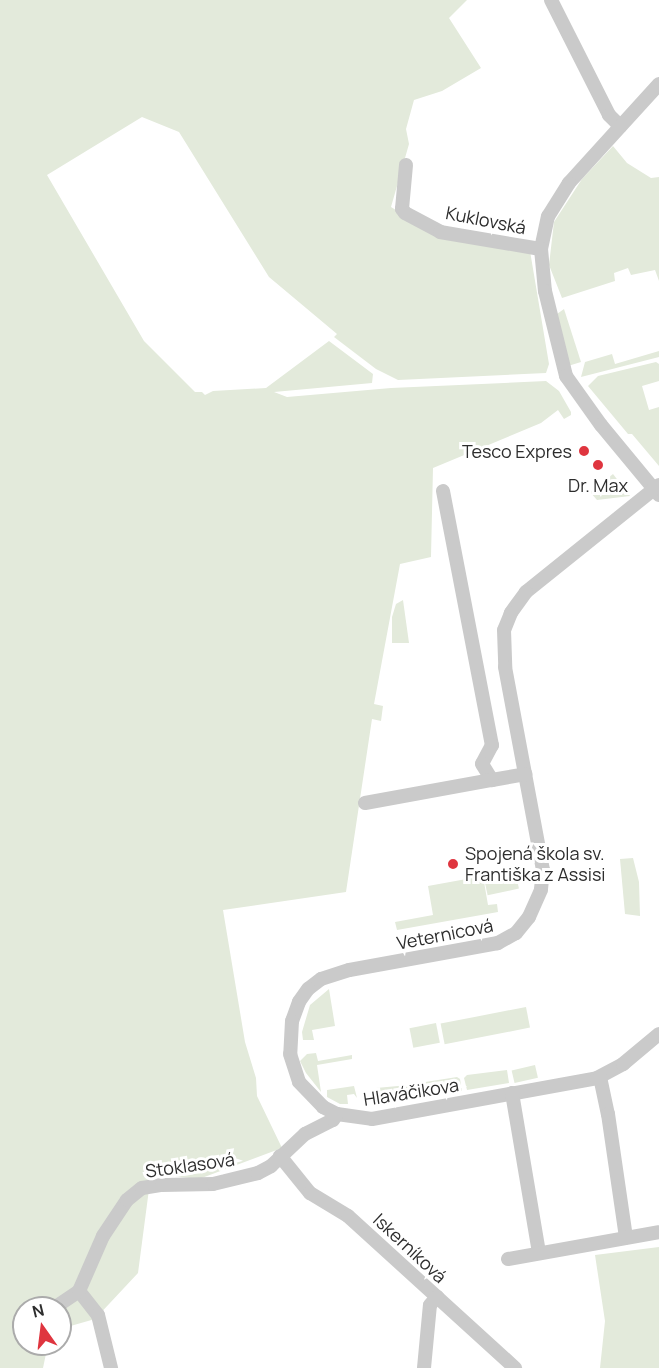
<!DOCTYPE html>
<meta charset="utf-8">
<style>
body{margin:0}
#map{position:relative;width:659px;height:1368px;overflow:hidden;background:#fff;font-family:Manrope,sans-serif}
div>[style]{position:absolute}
.green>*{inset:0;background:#e3eadb;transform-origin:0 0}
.minor>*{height:14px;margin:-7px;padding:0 7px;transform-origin:7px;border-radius:7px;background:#cacaca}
.dots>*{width:16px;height:16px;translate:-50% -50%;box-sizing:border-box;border:3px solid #fff;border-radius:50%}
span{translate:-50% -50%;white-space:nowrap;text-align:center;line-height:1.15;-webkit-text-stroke:6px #fff;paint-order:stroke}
.street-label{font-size:18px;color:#2d2d2d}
.poi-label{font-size:18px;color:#2d2d2d}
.right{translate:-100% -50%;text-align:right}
.left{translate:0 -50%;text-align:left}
.north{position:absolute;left:12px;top:1296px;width:60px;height:60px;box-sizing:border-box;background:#fff;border:2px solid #ababab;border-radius:50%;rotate:346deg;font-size:16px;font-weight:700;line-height:24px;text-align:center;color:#2d2d2d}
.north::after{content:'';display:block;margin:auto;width:21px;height:27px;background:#df353f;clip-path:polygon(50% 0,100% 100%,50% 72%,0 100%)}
</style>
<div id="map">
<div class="green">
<div style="clip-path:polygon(0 0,467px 0,449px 18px,481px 68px,442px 91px,414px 100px,406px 129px,409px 144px,391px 207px,438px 236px,530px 251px,549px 364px,546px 373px,398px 380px,376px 369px,334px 337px,337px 334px,269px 277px,179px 132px,142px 117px,47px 175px,144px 341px,195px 392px,202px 392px,205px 395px,213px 391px,266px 388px,329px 341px,373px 374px,372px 383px,274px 392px,287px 397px,391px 388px,546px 381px,559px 391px,571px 412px,571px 415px,564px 419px,558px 410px,541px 423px,433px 468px,431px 557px,400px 564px,374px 704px,383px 706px,381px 721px,372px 719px,346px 892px,223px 910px,245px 1042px,256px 1078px,257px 1096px,282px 1148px,199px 1179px,151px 1174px,138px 1273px,95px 1319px,60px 1329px,60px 1308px,24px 1308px,24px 1344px,48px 1344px,43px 1368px,0 1368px)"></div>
<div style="clip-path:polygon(613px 146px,627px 163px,651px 178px,659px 177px,659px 281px,655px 270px,631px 275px,628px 268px,614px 273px,615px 281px,562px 298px,549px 265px,554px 222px,582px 179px)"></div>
<div style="clip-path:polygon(564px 309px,581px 362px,568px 366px,557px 314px)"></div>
<div style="clip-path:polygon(659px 351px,659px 357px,581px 377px,585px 362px,612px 354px,615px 364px)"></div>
<div style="clip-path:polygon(656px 362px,659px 364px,659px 381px,642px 386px,649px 410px,659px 407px,659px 466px,632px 434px,628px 434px,588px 386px,598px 376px)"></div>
<div style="clip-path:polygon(613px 474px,630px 496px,597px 500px,590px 492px)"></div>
<div style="clip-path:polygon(403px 600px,409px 643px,392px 643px,392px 617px,396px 604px)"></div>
<div style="clip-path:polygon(633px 858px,639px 882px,640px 916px,625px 914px,620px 859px)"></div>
<div style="left:515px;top:870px;width:19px;height:32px;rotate:78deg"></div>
<div style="clip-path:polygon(483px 876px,488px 905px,497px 904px,498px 912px,397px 930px,395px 922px,433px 915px,428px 886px)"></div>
<div style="clip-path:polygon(329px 989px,335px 1026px,312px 1030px,314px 1040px,303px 1040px,302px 1032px,310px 1005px)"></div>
<div style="left:526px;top:1007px;width:21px;height:87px;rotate:79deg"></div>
<div style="left:436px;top:1023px;width:20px;height:27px;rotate:79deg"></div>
<div style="clip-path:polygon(316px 1053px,318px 1061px,352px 1055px,352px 1059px,317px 1065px,321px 1092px,306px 1073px,300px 1061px,307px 1054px)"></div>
<div style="left:535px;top:1065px;width:13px;height:24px;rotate:77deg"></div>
<div style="clip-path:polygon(507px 1070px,509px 1083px,467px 1090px,464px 1078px,467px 1075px)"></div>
<div style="clip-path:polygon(457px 1077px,460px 1079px,462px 1091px,455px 1092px,453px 1085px,418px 1091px,419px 1083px)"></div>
<div style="clip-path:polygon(409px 1085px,414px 1092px,378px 1098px,376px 1088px)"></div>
<div style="clip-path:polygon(354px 1086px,357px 1098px,354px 1094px,347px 1095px,348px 1104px,340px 1104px,327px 1097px,327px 1090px)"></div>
<div style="clip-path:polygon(659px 1247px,659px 1368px,600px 1368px,605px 1321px,595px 1255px)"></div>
</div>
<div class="minor">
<div style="left:551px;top:0;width:129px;rotate:63.2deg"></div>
<div style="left:609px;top:115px;width:16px;rotate:45deg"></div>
<div style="left:659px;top:84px;width:134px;rotate:132.3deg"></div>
<div style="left:569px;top:183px;width:39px;rotate:122deg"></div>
<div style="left:548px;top:216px;width:34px;rotate:102deg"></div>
<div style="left:541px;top:249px;width:42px;rotate:84.6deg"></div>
<div style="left:545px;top:291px;width:88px;rotate:76.1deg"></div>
<div style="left:566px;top:376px;width:60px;rotate:54.5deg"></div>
<div style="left:601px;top:425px;width:91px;rotate:50.4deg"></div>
<div style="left:406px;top:165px;width:44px;rotate:95.2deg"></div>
<div style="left:402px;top:209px;width:5px;rotate:53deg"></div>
<div style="left:405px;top:213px;width:40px;rotate:28deg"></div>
<div style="left:440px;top:232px;width:102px;rotate:9.6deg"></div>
<div style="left:659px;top:485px;width:171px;rotate:141.2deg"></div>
<div style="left:526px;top:592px;width:26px;rotate:126deg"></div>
<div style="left:511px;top:613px;width:18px;rotate:112deg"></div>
<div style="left:504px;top:630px;width:37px;rotate:88deg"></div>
<div style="left:505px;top:667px;width:207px;rotate:79.4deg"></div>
<div style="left:543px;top:870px;width:20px;rotate:96deg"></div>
<div style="left:541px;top:890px;width:30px;rotate:114deg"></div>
<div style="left:529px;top:917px;width:21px;rotate:129deg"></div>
<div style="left:516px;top:933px;width:21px;rotate:151deg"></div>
<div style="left:498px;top:943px;width:151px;rotate:169.7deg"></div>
<div style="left:349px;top:970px;width:29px;rotate:162deg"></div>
<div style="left:321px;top:979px;width:16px;rotate:142deg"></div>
<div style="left:308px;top:989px;width:16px;rotate:125deg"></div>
<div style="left:299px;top:1002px;width:20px;rotate:110deg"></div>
<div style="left:292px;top:1021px;width:33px;rotate:93deg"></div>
<div style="left:290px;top:1054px;width:29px;rotate:72deg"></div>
<div style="left:299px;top:1082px;width:35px;rotate:46deg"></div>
<div style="left:323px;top:1107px;width:16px;rotate:27deg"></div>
<div style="left:337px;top:1114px;width:35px;rotate:8deg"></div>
<div style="left:372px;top:1119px;width:229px;rotate:-10.3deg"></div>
<div style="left:597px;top:1078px;width:30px;rotate:-28deg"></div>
<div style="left:623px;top:1064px;width:47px;rotate:-39.8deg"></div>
<div style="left:443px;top:491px;width:259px;rotate:79.1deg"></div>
<div style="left:492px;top:745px;width:21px;rotate:118deg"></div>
<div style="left:482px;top:764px;width:19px;rotate:58deg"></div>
<div style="left:492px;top:780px;width:34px;rotate:-10deg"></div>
<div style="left:365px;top:803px;width:129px;rotate:-10.3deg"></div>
<div style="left:600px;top:1077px;width:38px;rotate:78deg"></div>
<div style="left:608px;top:1114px;width:125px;rotate:81.7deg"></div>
<div style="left:512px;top:1093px;width:162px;rotate:80.4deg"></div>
<div style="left:280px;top:1156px;width:48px;rotate:51deg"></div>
<div style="left:310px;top:1193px;width:44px;rotate:31.2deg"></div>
<div style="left:348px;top:1216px;width:226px;rotate:42.3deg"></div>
<div style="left:508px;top:1259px;width:153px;rotate:-10.1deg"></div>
<div style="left:79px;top:1291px;width:31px;rotate:52deg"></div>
<div style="left:98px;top:1315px;width:55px;rotate:76.2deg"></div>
<div style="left:54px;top:1308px;width:30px;rotate:-34deg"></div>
<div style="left:79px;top:1291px;width:60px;rotate:-66.4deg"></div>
<div style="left:103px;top:1236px;width:43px;rotate:-56.3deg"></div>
<div style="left:127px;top:1200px;width:19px;rotate:-39deg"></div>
<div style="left:142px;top:1188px;width:20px;rotate:-9deg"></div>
<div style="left:162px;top:1185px;width:51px;rotate:-1.1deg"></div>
<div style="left:213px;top:1184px;width:46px;rotate:-13.7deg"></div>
<div style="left:258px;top:1173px;width:15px;rotate:-28deg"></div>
<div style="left:271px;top:1166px;width:47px;rotate:-43.3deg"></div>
<div style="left:305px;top:1134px;width:31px;rotate:-27deg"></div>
<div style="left:333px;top:1120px;width:7px;rotate:-56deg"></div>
<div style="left:23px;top:1332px;width:1px;rotate:-45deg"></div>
<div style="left:424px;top:1368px;width:63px;rotate:-84.6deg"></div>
<div style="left:430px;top:1305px;width:11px;rotate:-49deg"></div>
</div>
<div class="dots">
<div style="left:584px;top:451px;background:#df353f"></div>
<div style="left:598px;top:465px;background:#df353f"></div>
<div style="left:453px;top:864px;background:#df353f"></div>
</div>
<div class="street-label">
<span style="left:486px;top:220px;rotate:11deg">Kuklovská</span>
<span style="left:445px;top:934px;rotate:-11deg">Veternicová</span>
<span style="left:411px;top:1092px;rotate:-9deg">Hlaváčikova</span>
<span style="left:190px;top:1165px;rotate:-8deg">Stoklasová</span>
<span style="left:410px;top:1248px;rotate:43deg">Iskerníková</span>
</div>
<div class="poi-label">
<span class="right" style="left:572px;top:451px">Tesco Expres</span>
<span style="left:598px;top:485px">Dr. Max</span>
<span class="left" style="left:465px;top:864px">Spojená škola sv.<br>Františka z Assisi</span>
</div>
<div class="north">N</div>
</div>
